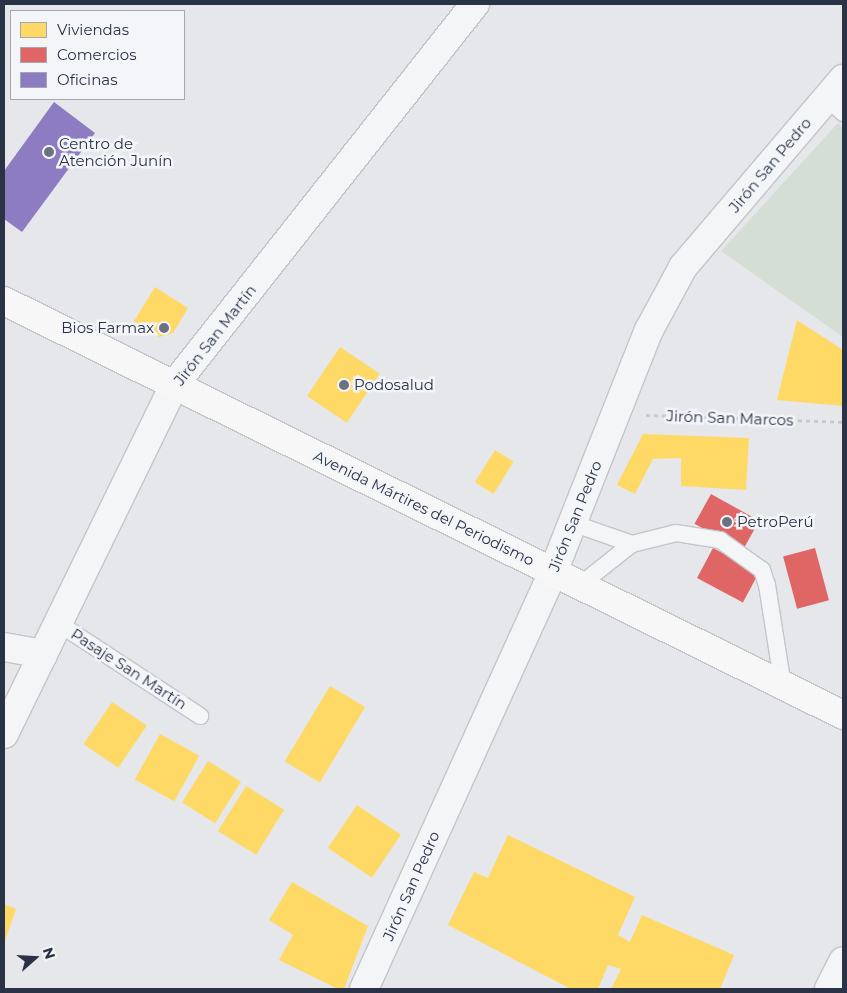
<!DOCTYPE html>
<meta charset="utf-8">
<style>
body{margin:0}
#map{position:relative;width:847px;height:993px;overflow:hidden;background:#e5e7ea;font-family:Montserrat,sans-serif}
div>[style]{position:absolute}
.green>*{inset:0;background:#d5ded5}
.homes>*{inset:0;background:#ffd966;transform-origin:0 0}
.shops>*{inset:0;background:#e06666;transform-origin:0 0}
.offices>*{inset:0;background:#8e7cc3}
.path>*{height:3px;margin-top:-1.5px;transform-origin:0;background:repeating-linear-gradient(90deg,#c6c8cc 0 4px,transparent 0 8px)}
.roads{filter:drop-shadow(1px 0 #c3c5c8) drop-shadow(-1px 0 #c3c5c8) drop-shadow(0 1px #c3c5c8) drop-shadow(0 -1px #c3c5c8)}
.lane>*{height:16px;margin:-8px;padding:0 8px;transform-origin:8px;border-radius:8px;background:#f4f5f6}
.street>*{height:28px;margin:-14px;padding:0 14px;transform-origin:14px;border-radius:14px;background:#f4f5f6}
.primary>*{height:28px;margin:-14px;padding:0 14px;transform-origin:14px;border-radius:14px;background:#f7f7f8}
.dots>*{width:14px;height:14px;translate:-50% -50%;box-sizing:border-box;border:2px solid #f3f5f9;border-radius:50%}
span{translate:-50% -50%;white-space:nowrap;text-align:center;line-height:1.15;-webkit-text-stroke:5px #f3f5f9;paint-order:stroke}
.poi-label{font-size:15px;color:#293345}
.left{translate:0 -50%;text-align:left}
.right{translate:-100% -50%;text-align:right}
.street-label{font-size:15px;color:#293345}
.frame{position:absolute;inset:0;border:5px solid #293345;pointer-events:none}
.legend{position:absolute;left:10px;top:10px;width:175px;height:90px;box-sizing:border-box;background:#f3f5f9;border:1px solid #a2a7b1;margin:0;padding:6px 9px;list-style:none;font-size:15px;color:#293345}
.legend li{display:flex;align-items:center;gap:10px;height:25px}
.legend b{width:25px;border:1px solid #a2a7b1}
.north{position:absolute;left:10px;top:933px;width:50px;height:50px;-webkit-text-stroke:4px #f3f5f9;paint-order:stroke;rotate:71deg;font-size:14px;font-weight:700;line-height:20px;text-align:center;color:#293345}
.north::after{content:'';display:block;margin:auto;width:18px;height:22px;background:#293345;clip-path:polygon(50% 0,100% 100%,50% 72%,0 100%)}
</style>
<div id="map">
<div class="green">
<div style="clip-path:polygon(838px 123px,843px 128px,843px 337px,721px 251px)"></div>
</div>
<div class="homes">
<div style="clip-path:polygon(155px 287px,188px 308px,173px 333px,159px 337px,134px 321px)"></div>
<div style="clip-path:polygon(797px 320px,843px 350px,843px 406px,777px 400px)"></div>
<div style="left:340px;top:347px;width:48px;height:59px;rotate:34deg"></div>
<div style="clip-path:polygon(643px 434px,749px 438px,746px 490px,681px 486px,681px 458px,653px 459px,635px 494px,617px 485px)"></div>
<div style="left:495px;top:450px;width:22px;height:38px;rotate:32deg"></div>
<div style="left:330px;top:686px;width:41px;height:88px;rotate:31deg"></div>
<div style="left:112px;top:702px;width:42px;height:51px;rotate:34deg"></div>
<div style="left:160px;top:734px;width:45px;height:52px;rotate:29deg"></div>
<div style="left:208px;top:761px;width:39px;height:49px;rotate:32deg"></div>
<div style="left:246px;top:786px;width:45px;height:53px;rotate:32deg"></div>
<div style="left:357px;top:805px;width:53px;height:52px;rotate:34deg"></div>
<div style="clip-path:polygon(508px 835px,635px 897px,618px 935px,630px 942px,642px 915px,734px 955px,720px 989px,611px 989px,621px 969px,608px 965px,598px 989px,571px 989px,448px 925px,474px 872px,488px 878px)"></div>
<div style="clip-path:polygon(292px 882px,368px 926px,344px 989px,338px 989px,279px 960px,293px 935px,269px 920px)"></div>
<div style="clip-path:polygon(4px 904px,16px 909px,4px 944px)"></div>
</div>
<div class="shops">
<div style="left:711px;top:494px;width:55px;height:34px;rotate:29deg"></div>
<div style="left:713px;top:548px;width:52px;height:34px;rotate:28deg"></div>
<div style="left:815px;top:548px;width:54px;height:33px;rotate:75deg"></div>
</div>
<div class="offices">
<div style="clip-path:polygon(54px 102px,95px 133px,22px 232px,4px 219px,4px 171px)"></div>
</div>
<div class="path">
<div style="left:646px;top:415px;width:197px;rotate:2deg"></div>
</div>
<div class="roads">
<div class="lane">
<div style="left:827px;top:98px;width:22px;rotate:43deg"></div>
<div style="left:572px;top:523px;width:64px;rotate:19.3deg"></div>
<div style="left:580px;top:585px;width:66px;rotate:-38.3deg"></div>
<div style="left:632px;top:544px;width:45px;rotate:-14deg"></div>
<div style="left:676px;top:533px;width:45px;rotate:9deg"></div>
<div style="left:720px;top:540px;width:52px;rotate:35.5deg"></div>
<div style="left:762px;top:570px;width:16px;rotate:72deg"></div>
<div style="left:767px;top:585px;width:102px;rotate:81deg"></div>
<div style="left:58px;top:623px;width:170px;rotate:33.2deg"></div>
</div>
<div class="street">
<div style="left:4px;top:647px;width:40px;rotate:10deg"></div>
<div style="left:4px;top:734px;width:388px;rotate:-64deg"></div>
<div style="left:174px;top:385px;width:486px;rotate:-51.7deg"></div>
<div style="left:364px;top:989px;width:458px;rotate:-65.6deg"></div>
<div style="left:553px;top:572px;width:260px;rotate:-68.4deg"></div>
<div style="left:649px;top:330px;width:72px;rotate:-61.6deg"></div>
<div style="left:683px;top:267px;width:247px;rotate:-49.6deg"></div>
<div style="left:829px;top:989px;width:31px;rotate:-63deg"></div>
</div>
<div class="primary">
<div style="left:4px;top:301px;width:936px;rotate:26.26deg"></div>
</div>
</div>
<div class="dots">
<div style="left:49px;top:152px;background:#6b727f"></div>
<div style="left:164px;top:328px;background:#6b727f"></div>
<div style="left:344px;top:385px;background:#6b727f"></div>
<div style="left:727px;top:522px;background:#6b727f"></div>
</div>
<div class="poi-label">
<span class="left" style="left:59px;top:152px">Centro de<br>Atención Junín</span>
<span class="right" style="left:154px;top:328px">Bios Farmax</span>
<span class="left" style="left:354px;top:385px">Podosalud</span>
<span class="left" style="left:737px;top:522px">PetroPerú</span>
</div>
<div class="street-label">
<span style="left:770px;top:165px;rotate:-50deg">Jirón San Pedro</span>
<span style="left:215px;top:335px;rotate:-52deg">Jirón San Martín</span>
<span style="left:730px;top:418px;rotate:2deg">Jirón San Marcos</span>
<span style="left:424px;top:508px;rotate:26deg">Avenida Mártires del Periodismo</span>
<span style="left:575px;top:516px;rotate:-68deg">Jirón San Pedro</span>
<span style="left:129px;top:669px;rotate:33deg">Pasaje San Martín</span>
<span style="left:411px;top:886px;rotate:-66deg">Jirón San Pedro</span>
</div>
<div class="frame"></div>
<ul class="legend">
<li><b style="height:14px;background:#ffd966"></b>Viviendas</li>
<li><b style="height:14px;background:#e06666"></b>Comercios</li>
<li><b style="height:14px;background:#8e7cc3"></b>Oficinas</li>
</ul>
<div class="north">N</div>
</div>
